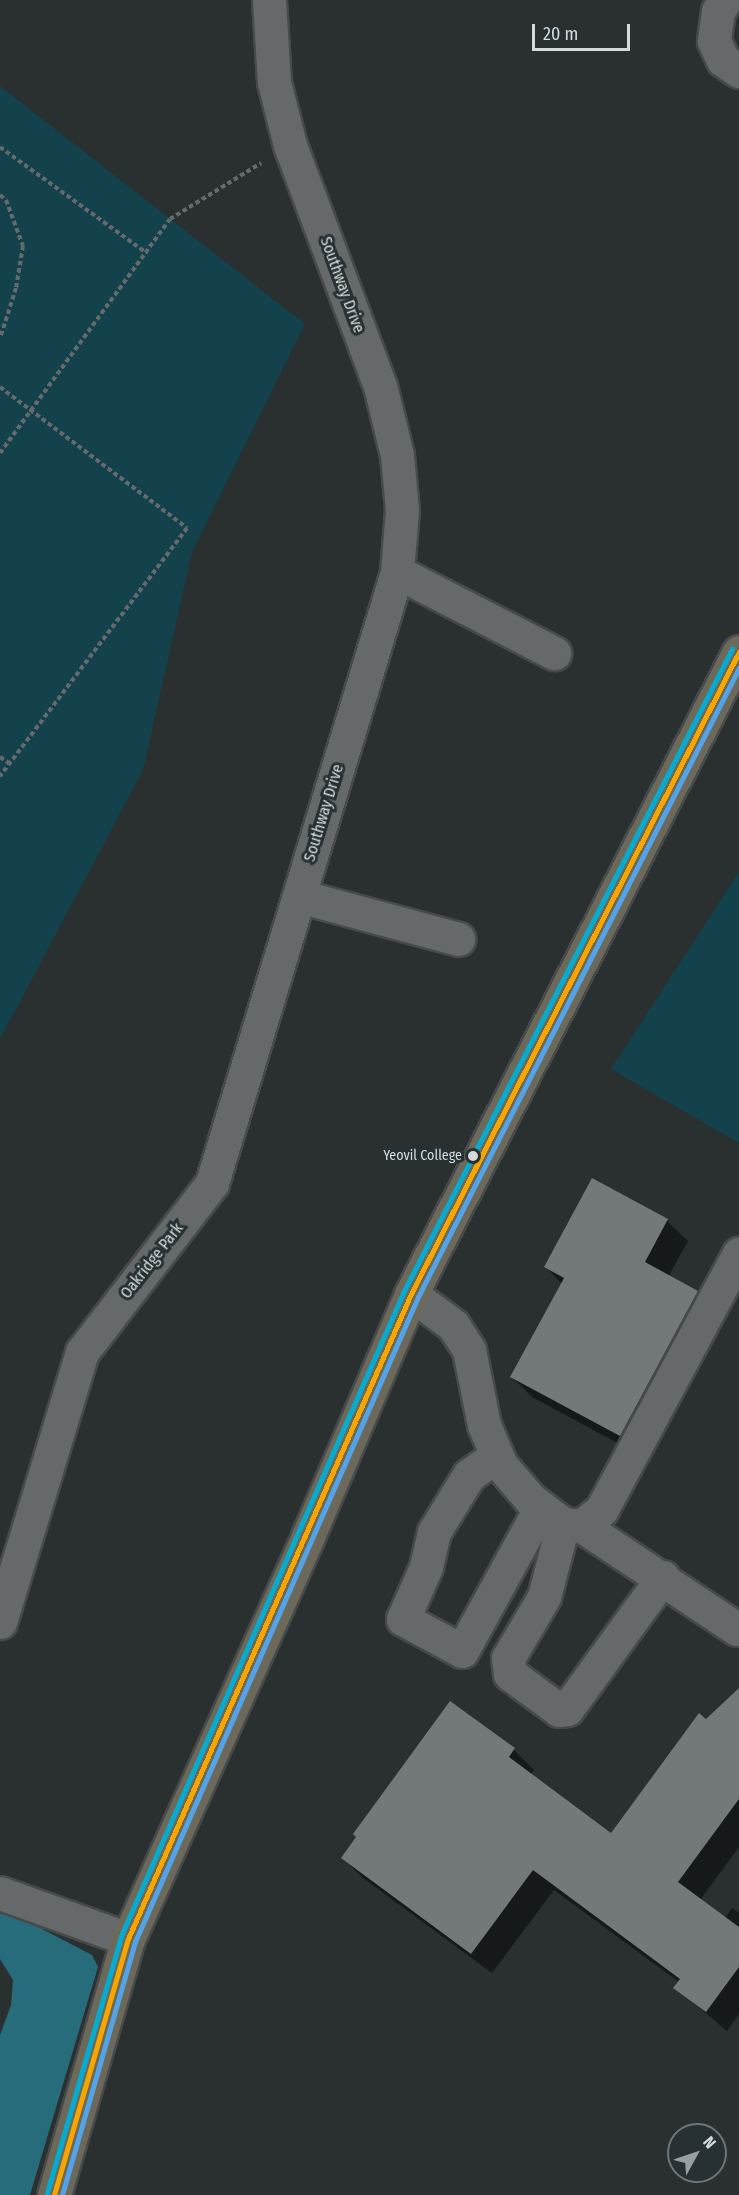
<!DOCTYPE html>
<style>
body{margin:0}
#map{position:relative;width:739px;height:2195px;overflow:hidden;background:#2a2f30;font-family:"Fira Sans Condensed",sans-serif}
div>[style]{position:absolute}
.green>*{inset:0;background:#13424d}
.forest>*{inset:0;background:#276c7a}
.shadow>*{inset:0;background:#0007}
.building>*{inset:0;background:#737879}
.path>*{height:4px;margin-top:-2px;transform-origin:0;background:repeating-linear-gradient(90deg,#666a6a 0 4.5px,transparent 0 7.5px)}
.roads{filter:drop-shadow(2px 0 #464a4b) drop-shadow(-2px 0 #464a4b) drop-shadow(0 2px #464a4b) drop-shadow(0 -2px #464a4b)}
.minor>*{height:33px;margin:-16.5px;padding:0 16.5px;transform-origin:16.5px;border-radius:16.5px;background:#65696a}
.highway>*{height:33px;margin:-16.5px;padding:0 16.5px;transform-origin:16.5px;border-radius:16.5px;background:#6d695a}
.bus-1>*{height:4.5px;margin:-2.25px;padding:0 2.25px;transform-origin:2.25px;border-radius:2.25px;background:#f7a600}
.bus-2>*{height:4.5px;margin:-2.25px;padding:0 2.25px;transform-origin:2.25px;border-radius:2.25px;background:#53a3e8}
.bus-3>*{height:4.5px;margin:-2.25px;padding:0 2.25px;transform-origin:2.25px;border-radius:2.25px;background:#06acd0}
.dots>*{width:16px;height:16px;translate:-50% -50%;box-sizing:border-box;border:3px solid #273133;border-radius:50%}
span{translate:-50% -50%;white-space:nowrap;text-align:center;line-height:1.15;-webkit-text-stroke:6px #273133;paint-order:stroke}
.bus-label{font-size:14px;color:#d5dbdd}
.right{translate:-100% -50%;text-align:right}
.street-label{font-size:16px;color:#d5dbdd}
.north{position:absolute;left:667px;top:2123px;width:60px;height:60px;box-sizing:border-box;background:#273133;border:2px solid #6d7577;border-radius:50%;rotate:50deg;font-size:16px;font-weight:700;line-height:24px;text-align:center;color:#d5dbdd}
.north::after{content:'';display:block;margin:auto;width:21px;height:27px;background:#999fa0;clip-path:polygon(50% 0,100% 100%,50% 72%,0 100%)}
.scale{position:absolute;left:532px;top:24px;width:98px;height:27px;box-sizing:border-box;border:3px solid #d5dbdd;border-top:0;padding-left:8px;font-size:18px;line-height:21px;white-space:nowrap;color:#d5dbdd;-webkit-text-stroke:4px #273133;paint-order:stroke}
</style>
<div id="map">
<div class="green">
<div style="clip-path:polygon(0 86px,305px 324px,192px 552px,143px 770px,0 1039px)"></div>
<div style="clip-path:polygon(739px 872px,739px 1143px,611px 1069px)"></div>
</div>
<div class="forest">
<div style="clip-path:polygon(0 1907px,92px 1955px,98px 1967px,30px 2195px,0 2195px,0 2035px,11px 2005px,13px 1980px,0 1959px)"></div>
</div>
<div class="shadow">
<div style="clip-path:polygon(592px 1180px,667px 1221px,688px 1241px,668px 1277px,697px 1292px,717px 1312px,640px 1455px,532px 1397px,512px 1377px,562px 1284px,546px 1267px)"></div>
<div style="clip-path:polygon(739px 1690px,739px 1847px,700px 1900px,725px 1918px,732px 1908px,739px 1913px,739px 2014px,727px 2031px,675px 1987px,679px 1982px,554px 1890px,492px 1973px,363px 1878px,343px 1858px,451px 1703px,514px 1750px,534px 1770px,530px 1775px,612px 1835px,706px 1721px)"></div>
</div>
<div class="building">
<div style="clip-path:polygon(592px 1178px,668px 1219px,645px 1262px,698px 1291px,620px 1436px,510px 1377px,564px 1278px,544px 1267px)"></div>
<div style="clip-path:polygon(739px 1688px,739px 1799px,678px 1882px,739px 1927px,739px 1967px,706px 2012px,673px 1988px,680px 1979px,533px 1870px,471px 1954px,341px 1858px,356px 1837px,353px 1834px,450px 1701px,515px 1748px,509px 1757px,611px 1833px,699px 1713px,706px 1719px)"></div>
</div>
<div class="path">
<div style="left:0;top:147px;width:179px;rotate:35.9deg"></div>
<div style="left:0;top:195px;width:8px;rotate:40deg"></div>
<div style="left:6px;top:200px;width:49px;rotate:69.7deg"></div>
<div style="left:23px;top:246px;width:43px;rotate:99.5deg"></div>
<div style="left:16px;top:288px;width:52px;rotate:107.7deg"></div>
<div style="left:0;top:387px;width:234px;rotate:37deg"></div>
<div style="left:187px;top:528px;width:311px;rotate:127deg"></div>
<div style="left:0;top:453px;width:289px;rotate:-54deg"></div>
<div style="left:170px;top:219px;width:107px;rotate:-31.6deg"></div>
<div style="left:0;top:757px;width:11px;rotate:34deg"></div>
</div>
<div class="roads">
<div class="minor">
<div style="left:725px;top:0;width:13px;rotate:122deg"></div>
<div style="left:718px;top:11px;width:30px;rotate:98deg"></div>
<div style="left:714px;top:41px;width:21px;rotate:65deg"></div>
<div style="left:723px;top:60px;width:19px;rotate:35deg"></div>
<div style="left:397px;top:572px;width:177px;rotate:27.3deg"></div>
<div style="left:299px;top:896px;width:165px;rotate:15.1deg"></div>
<div style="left:411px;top:1294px;width:52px;rotate:36.4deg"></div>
<div style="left:453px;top:1325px;width:30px;rotate:57deg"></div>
<div style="left:469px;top:1350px;width:76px;rotate:78.7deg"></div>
<div style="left:484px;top:1425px;width:43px;rotate:67deg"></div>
<div style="left:501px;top:1465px;width:45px;rotate:49.5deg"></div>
<div style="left:530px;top:1499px;width:41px;rotate:37.1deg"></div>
<div style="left:563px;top:1524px;width:19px;rotate:6deg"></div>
<div style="left:582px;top:1526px;width:26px;rotate:-40deg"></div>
<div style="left:602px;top:1509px;width:290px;rotate:-61.8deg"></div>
<div style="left:496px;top:1456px;width:33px;rotate:145deg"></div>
<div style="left:469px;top:1475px;width:67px;rotate:121.6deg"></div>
<div style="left:434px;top:1532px;width:36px;rotate:103deg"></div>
<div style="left:426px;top:1567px;width:57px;rotate:113.9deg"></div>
<div style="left:403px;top:1619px;width:67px;rotate:28.5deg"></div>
<div style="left:462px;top:1651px;width:164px;rotate:-61.3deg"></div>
<div style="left:563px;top:1524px;width:75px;rotate:104.6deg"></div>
<div style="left:544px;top:1597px;width:71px;rotate:120.5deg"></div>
<div style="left:508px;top:1658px;width:16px;rotate:83deg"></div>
<div style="left:510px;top:1674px;width:61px;rotate:36.3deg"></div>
<div style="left:559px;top:1710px;width:8px;rotate:-7deg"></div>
<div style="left:567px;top:1709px;width:163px;rotate:-54deg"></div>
<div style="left:582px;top:1526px;width:186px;rotate:33.6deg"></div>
<div style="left:0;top:1622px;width:282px;rotate:-73.1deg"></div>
<div style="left:82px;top:1352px;width:213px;rotate:-52.4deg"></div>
<div style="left:212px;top:1183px;width:638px;rotate:-73.15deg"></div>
<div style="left:397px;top:572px;width:62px;rotate:-85.4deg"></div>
<div style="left:402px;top:510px;width:55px;rotate:-95.2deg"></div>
<div style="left:397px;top:455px;width:71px;rotate:-103.8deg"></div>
<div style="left:380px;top:386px;width:257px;rotate:-110.5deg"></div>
<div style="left:290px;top:145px;width:65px;rotate:-104.3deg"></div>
<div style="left:274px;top:82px;width:82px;rotate:-93.5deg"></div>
<div style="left:0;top:1893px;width:136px;rotate:19.8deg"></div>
</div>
<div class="highway">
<div style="left:54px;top:2195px;width:266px;rotate:-73.9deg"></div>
<div style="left:128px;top:1939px;width:441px;rotate:-65.9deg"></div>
<div style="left:308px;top:1536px;width:263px;rotate:-66.9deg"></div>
<div style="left:411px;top:1294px;width:721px;rotate:-62.94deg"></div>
</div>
</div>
<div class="bus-1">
<div style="left:54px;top:2195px;width:266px;rotate:-73.9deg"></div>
<div style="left:128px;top:1939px;width:704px;rotate:-66.31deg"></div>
<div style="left:411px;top:1294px;width:721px;rotate:-62.94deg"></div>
</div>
<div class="bus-2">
<div style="left:62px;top:2195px;width:263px;rotate:-73.9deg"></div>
<div style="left:135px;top:1942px;width:704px;rotate:-66.31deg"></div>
<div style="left:418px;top:1297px;width:706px;rotate:-62.96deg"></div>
</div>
<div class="bus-3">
<div style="left:47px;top:2193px;width:267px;rotate:-73.9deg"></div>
<div style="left:121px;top:1936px;width:704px;rotate:-66.31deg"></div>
<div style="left:404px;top:1291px;width:721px;rotate:-62.94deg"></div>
</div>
<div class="dots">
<div style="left:473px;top:1156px;background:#d5dbdd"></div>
</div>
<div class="bus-label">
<span class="right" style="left:462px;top:1156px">Yeovil College</span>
</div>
<div class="street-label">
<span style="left:342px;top:285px;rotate:70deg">Southway Drive</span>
<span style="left:324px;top:813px;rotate:-73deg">Southway Drive</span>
<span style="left:152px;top:1261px;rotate:-52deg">Oakridge Park</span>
</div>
<div class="north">N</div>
<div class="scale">20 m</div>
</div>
